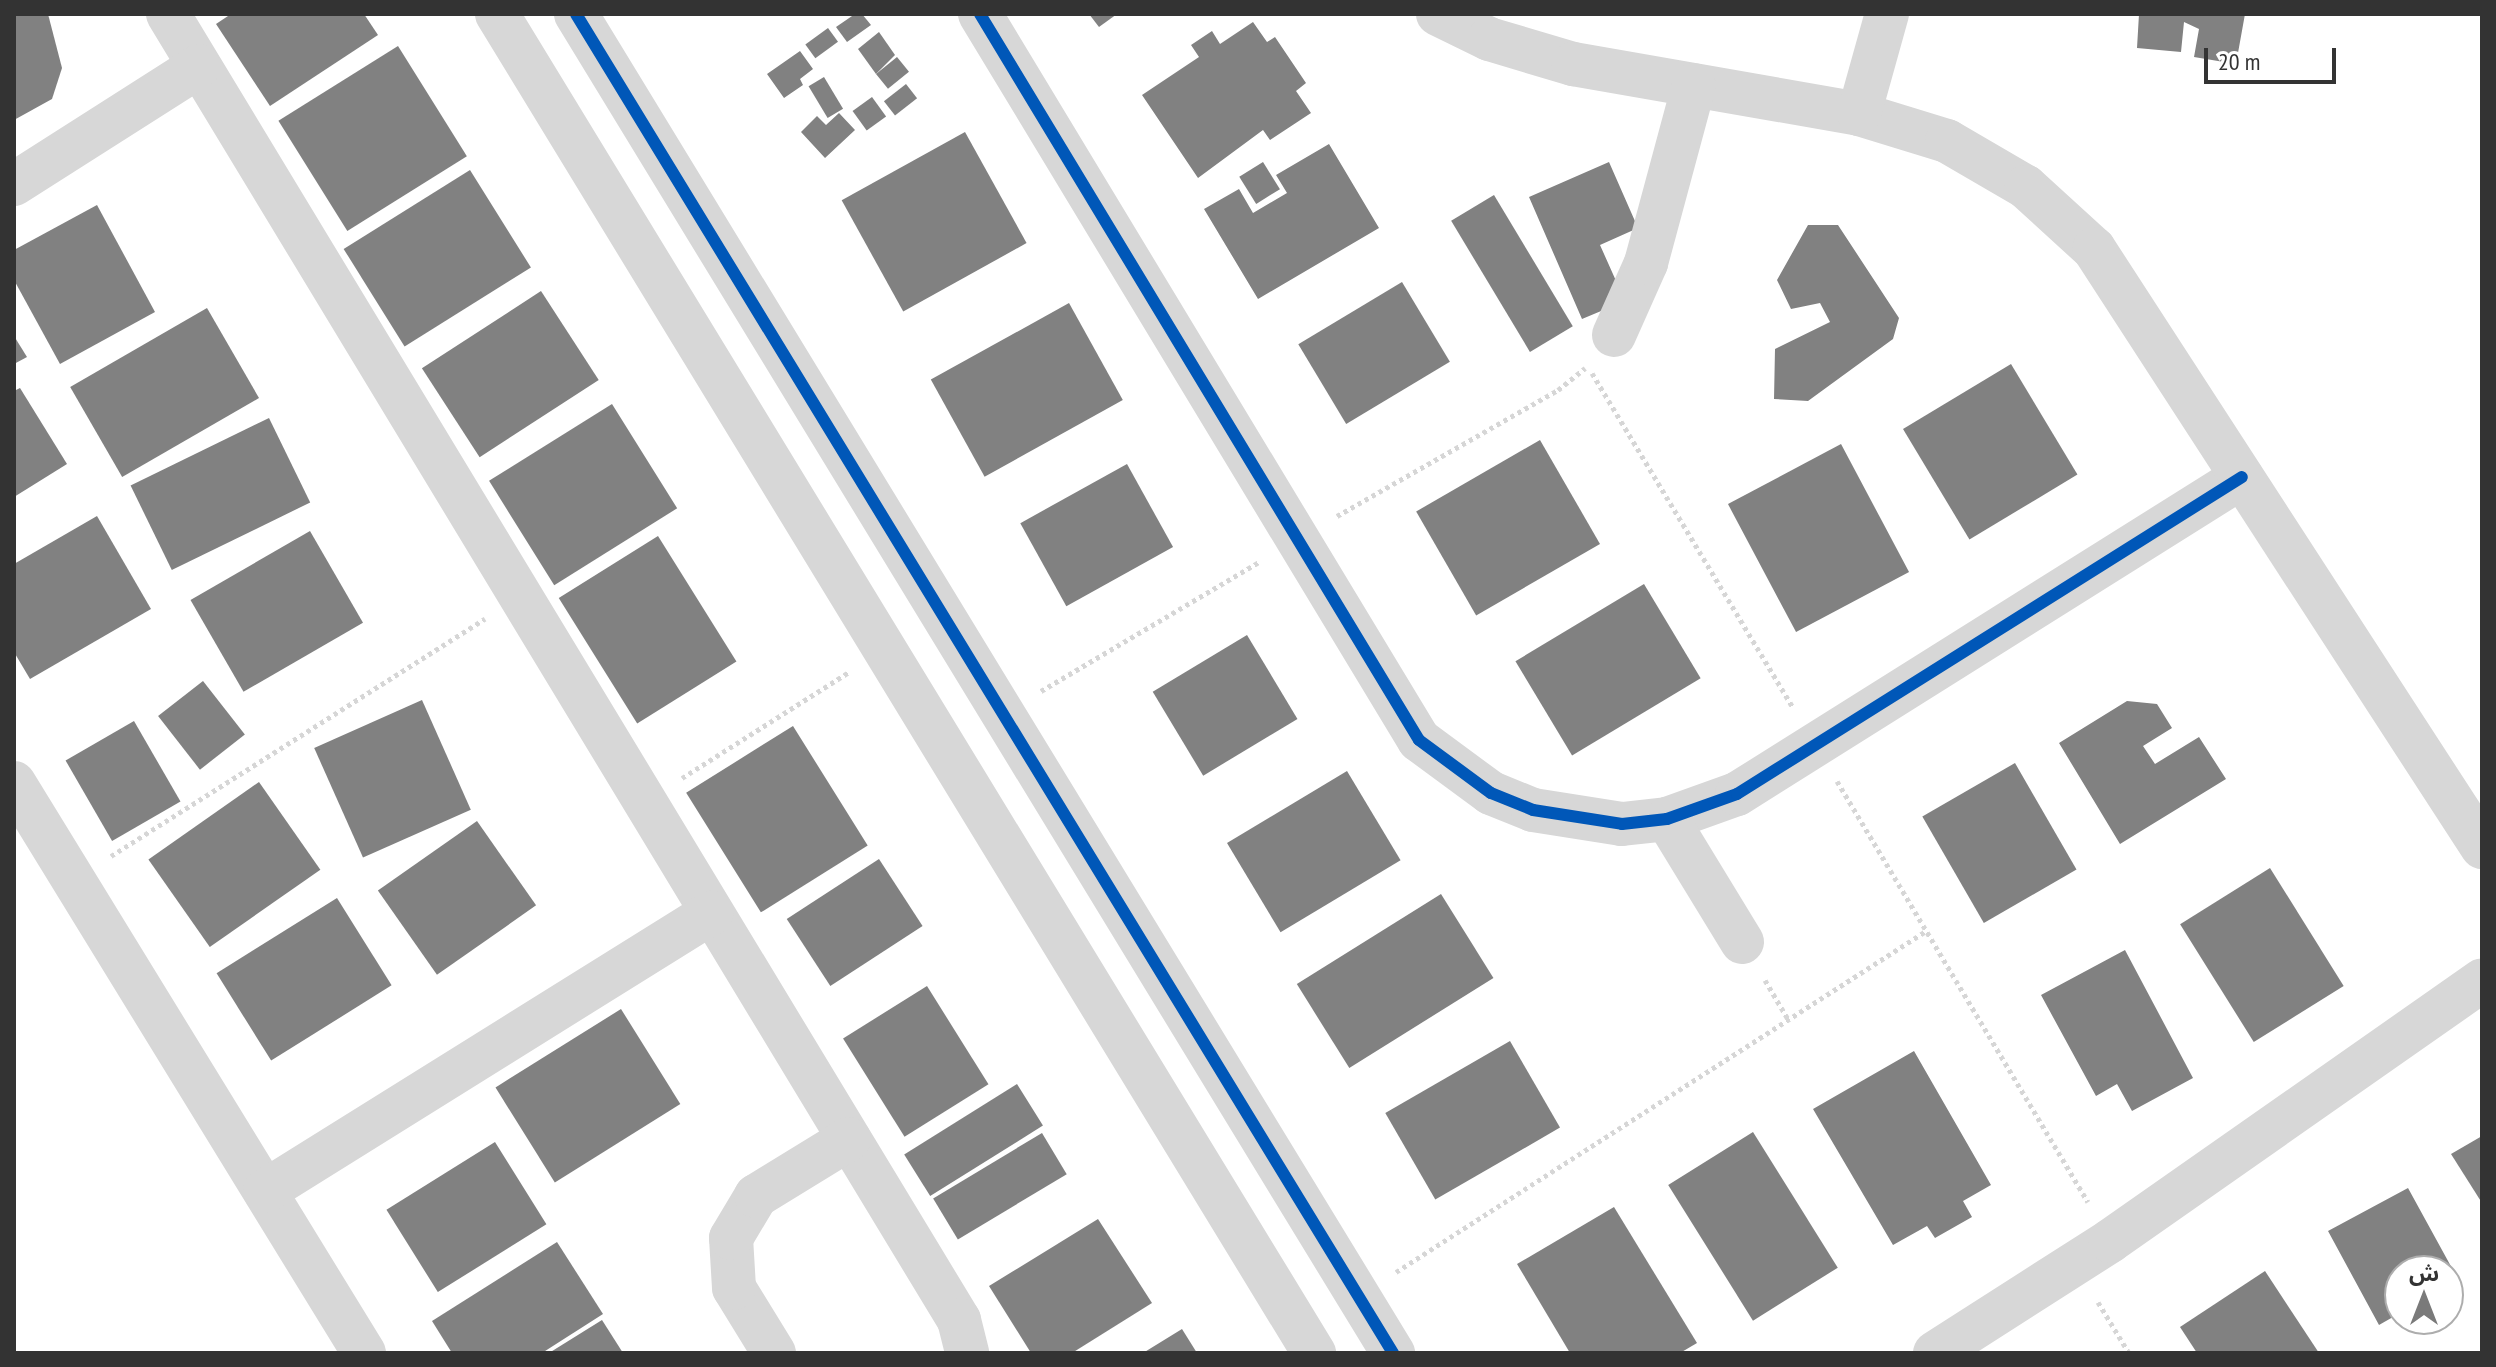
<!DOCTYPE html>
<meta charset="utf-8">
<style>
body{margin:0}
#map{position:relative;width:2496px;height:1367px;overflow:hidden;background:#fff;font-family:"PT Sans Narrow","Noto Sans Arabic",sans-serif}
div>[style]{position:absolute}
.building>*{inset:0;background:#818181;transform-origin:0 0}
.path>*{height:5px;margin-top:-2.5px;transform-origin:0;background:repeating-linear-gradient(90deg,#d6d6d6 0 4px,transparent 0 8px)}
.minor>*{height:44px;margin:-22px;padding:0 22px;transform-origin:22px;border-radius:22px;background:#d7d7d7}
.cycleway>*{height:12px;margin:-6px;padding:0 6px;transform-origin:6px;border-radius:6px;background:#0057b8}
span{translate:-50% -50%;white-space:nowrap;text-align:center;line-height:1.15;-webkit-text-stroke:8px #fff;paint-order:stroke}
.frame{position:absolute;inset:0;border:16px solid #333;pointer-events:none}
.north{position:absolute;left:2384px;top:1255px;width:80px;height:80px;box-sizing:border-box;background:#fff;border:2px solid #adadad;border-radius:50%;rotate:0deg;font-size:22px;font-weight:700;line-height:32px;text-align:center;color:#333}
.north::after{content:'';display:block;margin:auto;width:28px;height:36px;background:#7a7a7a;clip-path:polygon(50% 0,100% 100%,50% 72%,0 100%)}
.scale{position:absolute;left:2204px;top:48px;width:132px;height:36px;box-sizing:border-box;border:4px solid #333;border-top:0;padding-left:10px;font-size:24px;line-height:28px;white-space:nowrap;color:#333;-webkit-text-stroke:6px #fff;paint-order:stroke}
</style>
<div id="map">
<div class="building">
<div style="clip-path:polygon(14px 14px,48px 14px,62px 68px,52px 99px,14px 120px)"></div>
<div style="clip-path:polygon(231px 14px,364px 14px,378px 35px,270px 106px,216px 24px)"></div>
<div style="clip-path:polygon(855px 14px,862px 14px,871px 25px,847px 42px,836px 27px)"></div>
<div style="clip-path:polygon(1089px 14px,1117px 14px,1099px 27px)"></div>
<div style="clip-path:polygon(2139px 14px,2245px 14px,2236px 64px,2194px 57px,2199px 29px,2184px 22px,2181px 52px,2137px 48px)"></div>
<div style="clip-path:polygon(1253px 22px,1267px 42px,1275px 37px,1306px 83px,1296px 91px,1311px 113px,1270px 140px,1263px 130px,1198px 178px,1142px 95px,1199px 57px,1191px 45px,1212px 31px,1220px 44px)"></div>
<div style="left:828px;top:28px;width:17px;height:28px;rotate:54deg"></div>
<div style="clip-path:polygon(879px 32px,895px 55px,876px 74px,858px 49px)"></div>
<div style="left:398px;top:46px;width:130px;height:141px;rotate:58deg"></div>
<div style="clip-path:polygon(800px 51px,813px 69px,800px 79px,803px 85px,784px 98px,767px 74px)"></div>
<div style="left:897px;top:57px;width:19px;height:27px;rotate:51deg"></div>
<div style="left:824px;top:77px;width:37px;height:18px;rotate:59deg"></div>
<div style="left:906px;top:84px;width:18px;height:28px;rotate:52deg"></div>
<div style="left:872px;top:97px;width:24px;height:24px;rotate:54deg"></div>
<div style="clip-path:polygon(839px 113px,855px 130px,825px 158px,801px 132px,817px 116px,826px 125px)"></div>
<div style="left:965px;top:132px;width:127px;height:141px;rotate:61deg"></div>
<div style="clip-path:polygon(1329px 144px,1379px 228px,1258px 299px,1204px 209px,1239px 189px,1253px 213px,1287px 193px,1276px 175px)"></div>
<div style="left:1263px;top:162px;width:32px;height:28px;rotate:58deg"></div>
<div style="clip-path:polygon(1609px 162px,1638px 228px,1600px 245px,1625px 301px,1582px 319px,1529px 197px)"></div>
<div style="left:470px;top:170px;width:115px;height:149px;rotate:58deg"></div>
<div style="left:1494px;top:195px;width:153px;height:50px;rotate:59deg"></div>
<div style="clip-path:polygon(97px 205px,155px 312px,60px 364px,14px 280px,14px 250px)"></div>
<div style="clip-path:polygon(1808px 225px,1838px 225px,1899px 318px,1893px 339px,1808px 401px,1774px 399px,1775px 349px,1830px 322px,1820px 303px,1791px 309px,1777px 280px)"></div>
<div style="left:1402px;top:282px;width:93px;height:121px;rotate:59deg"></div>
<div style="left:541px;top:291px;width:106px;height:142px;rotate:57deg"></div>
<div style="left:1069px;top:303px;width:111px;height:158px;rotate:61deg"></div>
<div style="left:207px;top:308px;width:104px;height:158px;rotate:60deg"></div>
<div style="clip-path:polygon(14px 336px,27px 357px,14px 364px)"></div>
<div style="left:2011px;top:364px;width:129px;height:126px;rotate:59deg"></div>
<div style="clip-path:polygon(20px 388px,67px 464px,14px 497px,14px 391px)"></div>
<div style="left:612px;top:404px;width:123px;height:145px;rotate:58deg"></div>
<div style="left:269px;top:418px;width:94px;height:154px;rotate:64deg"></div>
<div style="left:1540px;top:440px;width:120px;height:143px;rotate:60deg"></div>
<div style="left:1841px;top:444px;width:145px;height:128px;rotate:62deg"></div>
<div style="left:1127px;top:464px;width:95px;height:122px;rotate:61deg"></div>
<div style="clip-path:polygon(97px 516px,151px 609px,30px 679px,14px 652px,14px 564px)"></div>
<div style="left:310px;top:531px;width:106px;height:138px;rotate:60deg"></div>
<div style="left:658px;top:536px;width:148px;height:117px;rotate:58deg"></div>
<div style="left:1644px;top:584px;width:110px;height:150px;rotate:59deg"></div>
<div style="left:1247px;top:635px;width:98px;height:110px;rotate:59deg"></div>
<div style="left:203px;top:681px;width:68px;height:57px;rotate:52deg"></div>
<div style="left:422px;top:700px;width:120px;height:118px;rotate:66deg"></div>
<div style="clip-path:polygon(2127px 701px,2157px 704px,2172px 728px,2143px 746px,2155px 764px,2199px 737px,2226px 779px,2120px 844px,2059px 743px)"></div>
<div style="left:134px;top:721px;width:93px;height:79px;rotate:60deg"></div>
<div style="left:793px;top:726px;width:141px;height:126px;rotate:58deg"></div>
<div style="left:2015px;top:763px;width:123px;height:107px;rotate:60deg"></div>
<div style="left:1347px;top:771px;width:104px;height:140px;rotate:59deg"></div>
<div style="left:259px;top:782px;width:107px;height:135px;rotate:55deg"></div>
<div style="left:477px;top:821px;width:103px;height:121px;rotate:55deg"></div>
<div style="left:879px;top:859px;width:80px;height:110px;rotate:57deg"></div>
<div style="left:2270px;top:868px;width:139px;height:106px;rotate:58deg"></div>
<div style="left:1441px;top:894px;width:99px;height:170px;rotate:58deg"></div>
<div style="left:337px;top:898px;width:103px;height:142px;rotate:58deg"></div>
<div style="clip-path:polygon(2125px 950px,2193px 1078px,2132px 1111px,2117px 1084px,2096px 1096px,2041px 995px)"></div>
<div style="left:927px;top:986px;width:116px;height:99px;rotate:58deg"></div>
<div style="left:621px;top:1009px;width:112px;height:148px;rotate:58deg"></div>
<div style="left:1510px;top:1041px;width:100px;height:144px;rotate:60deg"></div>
<div style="clip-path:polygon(1914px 1051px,1991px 1185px,1963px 1201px,1972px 1217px,1935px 1238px,1927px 1226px,1893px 1245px,1813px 1109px)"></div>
<div style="left:1017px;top:1084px;width:49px;height:133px;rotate:58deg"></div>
<div style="left:1753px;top:1132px;width:160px;height:100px;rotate:58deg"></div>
<div style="left:1042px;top:1133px;width:48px;height:127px;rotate:59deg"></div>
<div style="clip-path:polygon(2482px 1136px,2482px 1203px,2451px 1154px)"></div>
<div style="left:495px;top:1142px;width:97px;height:128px;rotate:58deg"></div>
<div style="clip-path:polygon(2408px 1188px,2459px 1281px,2448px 1287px,2448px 1271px,2400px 1271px,2400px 1313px,2379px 1325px,2328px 1231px)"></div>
<div style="clip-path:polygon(1614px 1207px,1697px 1343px,1680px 1353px,1570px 1353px,1517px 1264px)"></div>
<div style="clip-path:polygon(1098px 1219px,1152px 1303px,1072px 1353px,1031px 1353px,989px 1286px)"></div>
<div style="clip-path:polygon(557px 1242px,603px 1314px,542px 1353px,452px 1353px,432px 1321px)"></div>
<div style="clip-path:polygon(2265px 1271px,2319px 1353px,2197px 1353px,2180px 1327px)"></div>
<div style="clip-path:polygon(602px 1320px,623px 1353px,549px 1353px)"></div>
<div style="clip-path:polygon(1182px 1329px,1197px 1353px,1143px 1353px)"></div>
</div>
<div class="path">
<div style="left:1592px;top:373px;width:391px;rotate:59deg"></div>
<div style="left:1337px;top:516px;width:254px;rotate:-29.7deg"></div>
<div style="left:1558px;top:390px;width:35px;rotate:-39deg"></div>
<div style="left:1041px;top:691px;width:253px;rotate:-30.6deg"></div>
<div style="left:682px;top:778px;width:198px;rotate:-32.4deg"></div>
<div style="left:1837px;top:781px;width:490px;rotate:59.2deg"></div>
<div style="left:111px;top:856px;width:443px;rotate:-32.4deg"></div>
<div style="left:1765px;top:980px;width:45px;rotate:59.5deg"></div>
<div style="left:1396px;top:1272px;width:630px;rotate:-32.76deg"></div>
<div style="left:2098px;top:1302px;width:60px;rotate:58.7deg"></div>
</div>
<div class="minor">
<div style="left:168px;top:14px;width:1527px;rotate:58.8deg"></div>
<div style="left:959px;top:1320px;width:34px;rotate:76deg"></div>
<div style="left:497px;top:14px;width:1569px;rotate:58.61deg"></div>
<div style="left:576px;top:14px;width:1569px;rotate:58.61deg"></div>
<div style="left:980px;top:14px;width:848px;rotate:58.84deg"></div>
<div style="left:1419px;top:740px;width:89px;rotate:36.4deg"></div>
<div style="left:1491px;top:793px;width:45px;rotate:22deg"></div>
<div style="left:1533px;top:810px;width:90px;rotate:8.9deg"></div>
<div style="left:1622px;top:824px;width:45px;rotate:-6.3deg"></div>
<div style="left:1667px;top:819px;width:74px;rotate:-19.7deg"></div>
<div style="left:1737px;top:794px;width:596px;rotate:-32.12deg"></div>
<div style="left:1438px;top:14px;width:57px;rotate:26.1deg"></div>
<div style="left:1489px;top:39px;width:88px;rotate:16.6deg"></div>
<div style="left:1573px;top:64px;width:290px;rotate:9.9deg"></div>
<div style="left:1859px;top:114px;width:92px;rotate:17.1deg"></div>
<div style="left:1947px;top:141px;width:91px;rotate:30.2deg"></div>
<div style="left:2026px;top:187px;width:92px;rotate:42.4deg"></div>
<div style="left:2094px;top:249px;width:713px;rotate:57.02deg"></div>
<div style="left:1859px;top:114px;width:104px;rotate:-74.4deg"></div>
<div style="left:14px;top:184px;width:219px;rotate:-32.5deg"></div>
<div style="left:1614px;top:335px;width:79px;rotate:-66deg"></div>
<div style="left:1646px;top:263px;width:184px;rotate:-74.9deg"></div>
<div style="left:14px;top:783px;width:669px;rotate:58.45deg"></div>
<div style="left:1667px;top:819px;width:144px;rotate:58.6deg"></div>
<div style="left:265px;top:1191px;width:526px;rotate:-31.94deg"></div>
<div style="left:774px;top:1353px;width:76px;rotate:-121.6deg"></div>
<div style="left:734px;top:1288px;width:50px;rotate:-93.4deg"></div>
<div style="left:731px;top:1238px;width:49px;rotate:-59.2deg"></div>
<div style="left:756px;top:1196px;width:109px;rotate:-31.5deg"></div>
<div style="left:1935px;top:1353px;width:208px;rotate:-32.6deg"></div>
<div style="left:2110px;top:1241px;width:454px;rotate:-35deg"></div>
</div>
<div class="cycleway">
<div style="left:576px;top:14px;width:1569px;rotate:58.61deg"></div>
<div style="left:980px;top:14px;width:848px;rotate:58.84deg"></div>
<div style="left:1419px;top:740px;width:89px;rotate:36.4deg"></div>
<div style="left:1491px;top:793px;width:45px;rotate:22deg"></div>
<div style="left:1533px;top:810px;width:90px;rotate:8.9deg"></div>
<div style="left:1622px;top:824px;width:45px;rotate:-6.3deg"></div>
<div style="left:1667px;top:819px;width:74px;rotate:-19.7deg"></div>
<div style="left:1737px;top:794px;width:596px;rotate:-32.12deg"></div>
</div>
<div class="frame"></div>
<div class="north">ش</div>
<div class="scale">20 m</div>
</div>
